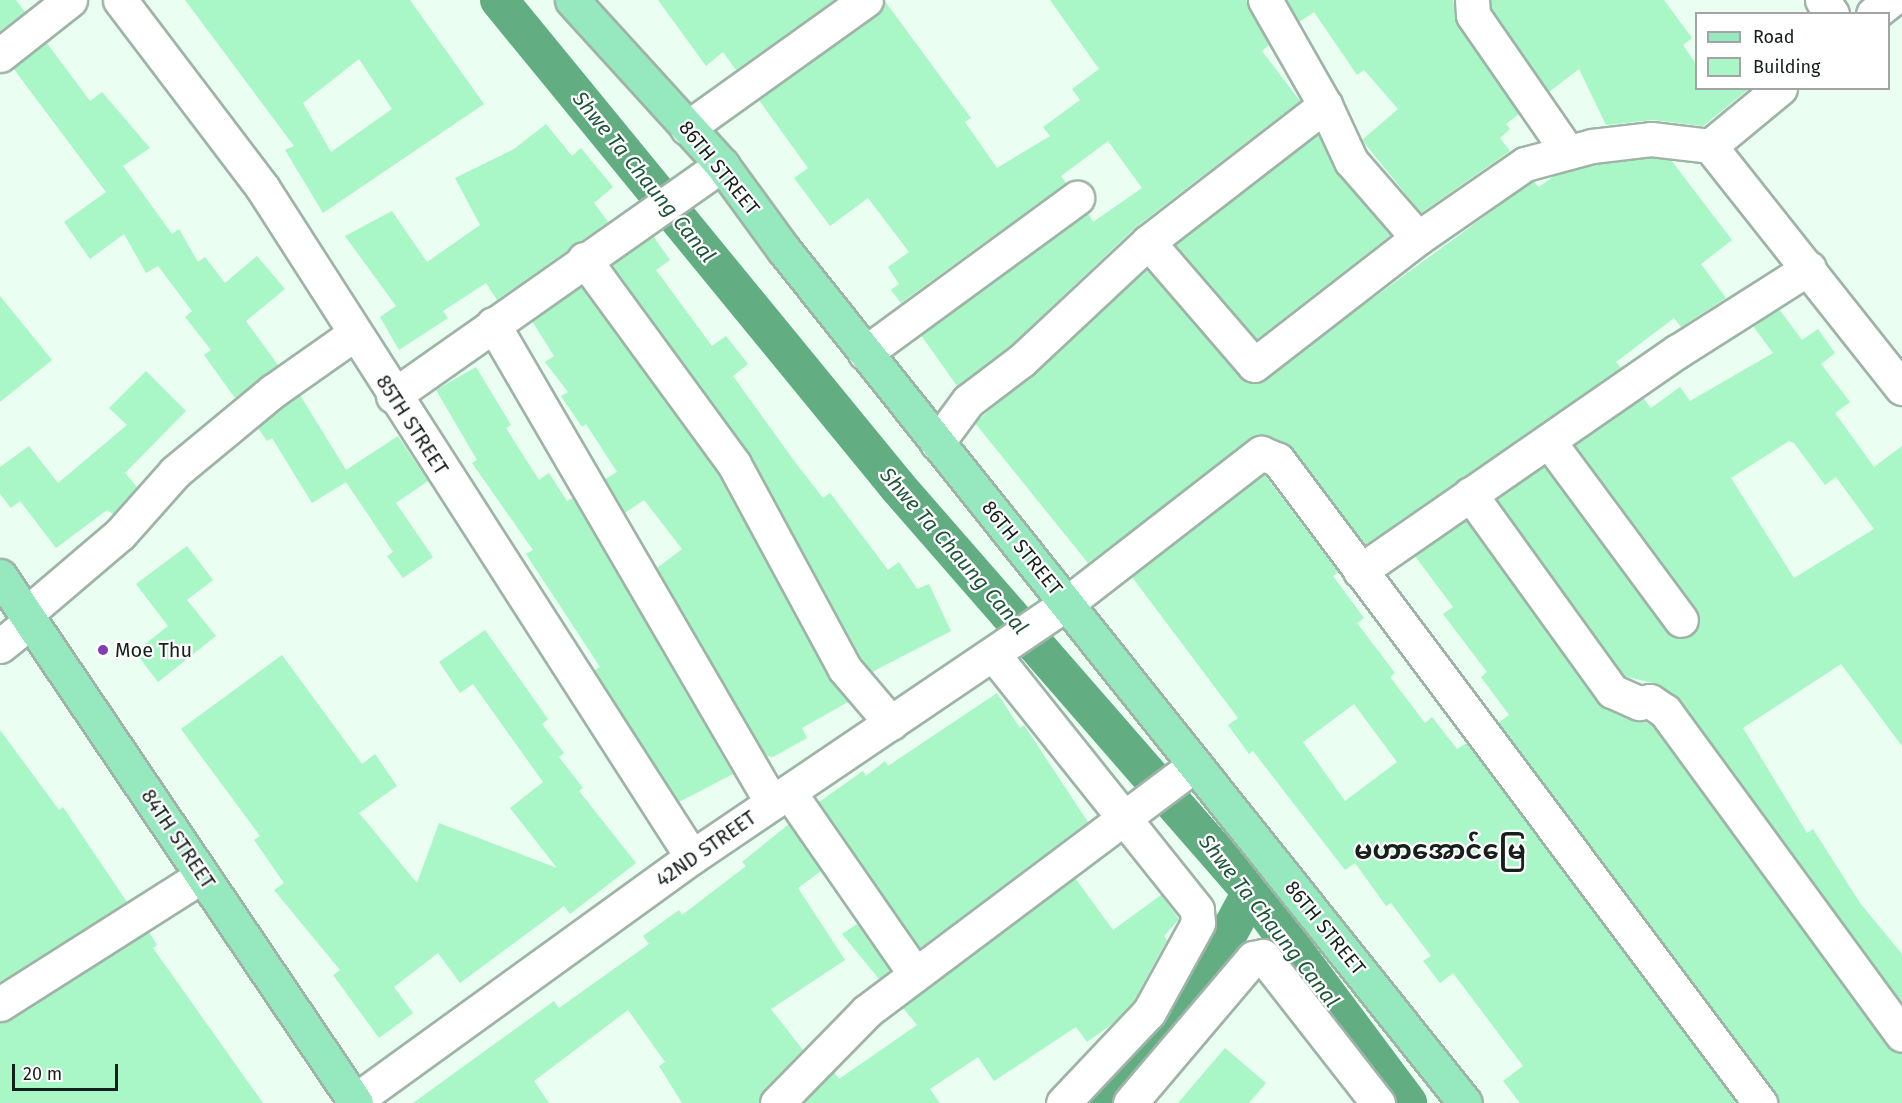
<!DOCTYPE html>
<meta charset="utf-8">
<style>
body{margin:0}
#map{position:relative;width:1902px;height:1103px;overflow:hidden;background:#ebfef2;font-family:"Fira Sans","Noto Sans Myanmar",sans-serif}
div>[style]{position:absolute}
.canal>*{height:38px;margin:-19px;padding:0 19px;transform-origin:19px;border-radius:19px;background:#63ad82}
.building>*{inset:0;background:#a9f6c7}
.roads{filter:drop-shadow(2px 0 #9eb4a6) drop-shadow(-2px 0 #9eb4a6) drop-shadow(0 2px #9eb4a6) drop-shadow(0 -2px #9eb4a6)}
.minor>*{height:33px;margin:-16.5px;padding:0 16.5px;transform-origin:16.5px;border-radius:16.5px;background:#fff}
.major>*{height:33px;margin:-16.5px;padding:0 16.5px;transform-origin:16.5px;border-radius:16.5px;background:#96e8be}
.dots>*{width:16px;height:16px;translate:-50% -50%;box-sizing:border-box;border:3px solid #fff;border-radius:50%}
span{translate:-50% -50%;white-space:nowrap;text-align:center;line-height:1.15;-webkit-text-stroke:4.5px #fff;paint-order:stroke}
.street-label{font-size:20px;color:#171f1a}
.poi-label{font-size:20px;color:#171f1a}
.left{translate:0 -50%;text-align:left}
.water-label{font-size:21px;color:#1e5639;font-style:italic}
.district-label{font-size:26px;color:#171f1a;font-weight:700}
.legend{position:absolute;left:1695px;top:12px;width:195px;height:78px;box-sizing:border-box;background:#fff;border:2px solid #a2a5a3;margin:0;padding:8px 10px;list-style:none;font-size:18px;color:#171f1a}
.legend li{display:flex;align-items:center;gap:12px;height:30px}
.legend b{width:30px;border:2px solid #a2a5a3}
.scale{position:absolute;left:12px;top:1064px;width:106px;height:27px;box-sizing:border-box;border:3px solid #171f1a;border-top:0;padding-left:8px;font-size:18px;line-height:21px;white-space:nowrap;color:#171f1a;-webkit-text-stroke:4px #fff;paint-order:stroke}
</style>
<div id="map">
<div class="canal">
<div style="left:499px;top:0;width:628px;rotate:50.68deg"></div>
<div style="left:897px;top:486px;width:539px;rotate:48.91deg"></div>
<div style="left:1251px;top:892px;width:263px;rotate:53.3deg"></div>
<div style="left:1105px;top:1103px;width:104px;rotate:-46.2deg"></div>
<div style="left:1177px;top:1028px;width:155px;rotate:-61.4deg"></div>
</div>
<div class="building">
<div style="clip-path:polygon(0 0,16px 0,25px 12px,0 31px)"></div>
<div style="clip-path:polygon(evenodd,185px 0,410px 0,484px 104px,323px 213px,285px 150px,294px 146px,185px 0,359px 59px,392px 109px,331px 152px,303px 103px,359px 59px)"></div>
<div style="clip-path:polygon(658px 0,834px 0,736px 70px,723px 52px,706px 66px)"></div>
<div style="clip-path:polygon(884px 0,971px 118px,965px 122px,997px 168px,1050px 136px,1043px 127px,1080px 100px,1072px 89px,1099px 69px,1050px 0,1246px 0,1269px 45px,1262px 51px,1300px 101px,1136px 227px,1010px 346px,957px 386px,921px 335px,1088px 213px,1093px 222px,1142px 188px,1108px 141px,1061px 176px,1066px 183px,901px 303px,891px 290px,899px 284px,888px 267px,909px 252px,868px 198px,830px 226px,794px 178px,808px 168px,759px 100px,877px 15px)"></div>
<div style="clip-path:polygon(1287px 0,1453px 0,1458px 26px,1519px 114px,1506px 124px,1510px 129px,1500px 138px,1510px 151px,1421px 213px,1362px 140px,1398px 109px,1364px 70px,1357px 75px,1314px 12px,1299px 22px)"></div>
<div style="clip-path:polygon(1491px 0,1664px 0,1692px 38px,1683px 45px,1696px 64px,1696px 88px,1750px 88px,1703px 126px,1653px 120px,1606px 125px,1579px 69px,1549px 92px,1491px 9px)"></div>
<div style="clip-path:polygon(46px 42px,90px 101px,102px 92px,150px 148px,123px 166px,172px 234px,179px 229px,198px 262px,205px 257px,225px 283px,257px 256px,285px 289px,246px 321px,278px 365px,235px 398px,204px 355px,211px 350px,185px 317px,192px 311px,158px 266px,146px 273px,124px 234px,90px 259px,64px 222px,106px 192px,13px 68px)"></div>
<div style="clip-path:polygon(546px 124px,572px 156px,581px 148px,613px 187px,594px 203px,608px 222px,497px 300px,486px 283px,443px 311px,448px 318px,399px 350px,380px 317px,396px 306px,345px 236px,392px 211px,427px 262px,480px 225px,455px 178px,514px 149px)"></div>
<div style="clip-path:polygon(1318px 134px,1337px 173px,1391px 235px,1257px 339px,1175px 245px)"></div>
<div style="clip-path:polygon(1651px 158px,1671px 160px,1732px 240px,1701px 264px,1726px 298px,1681px 327px,1674px 318px,1616px 362px,1621px 368px,1365px 545px,1293px 449px,1259px 434px,1088px 563px,975px 423px,1147px 269px,1240px 377px,1257px 383px,1533px 181px,1539px 187px,1554px 176px,1596px 164px)"></div>
<div style="clip-path:polygon(653px 236px,670px 260px,656px 270px,712px 346px,726px 336px,748px 364px,733px 376px,795px 462px,823px 498px,830px 493px,888px 570px,899px 562px,917px 589px,929px 584px,951px 631px,872px 672px,861px 658px,750px 455px,612px 265px)"></div>
<div style="clip-path:polygon(581px 287px,718px 474px,829px 678px,848px 702px,802px 728px,807px 738px,773px 757px,766px 756px,657px 568px,682px 549px,644px 500px,625px 513px,605px 479px,617px 472px,586px 424px,582px 427px,561px 396px,568px 392px,545px 362px,554px 356px,532px 321px)"></div>
<div style="clip-path:polygon(0 296px,52px 360px,0 402px)"></div>
<div style="clip-path:polygon(evenodd,1779px 309px,1802px 340px,1818px 329px,1835px 353px,1821px 364px,1850px 402px,1835px 413px,1874px 467px,1902px 446px,1902px 746px,1841px 664px,1743px 728px,1807px 833px,1813px 829px,1860px 903px,1902px 954px,1902px 1003px,1680px 700px,1660px 685px,1624px 676px,1497px 499px,1544px 466px,1666px 631px,1674px 637px,1692px 635px,1698px 627px,1696px 609px,1575px 445px,1643px 398px,1651px 408px,1680px 387px,1690px 401px,1773px 353px,1753px 326px,1779px 309px,1789px 441px,1794px 443px,1825px 485px,1836px 477px,1874px 529px,1794px 578px,1731px 478px,1789px 441px)"></div>
<div style="clip-path:polygon(476px 367px,511px 425px,506px 428px,539px 480px,549px 473px,567px 501px,573px 498px,733px 774px,679px 802px,599px 678px,595px 670px,600px 667px,526px 554px,533px 550px,472px 463px,477px 460px,436px 390px)"></div>
<div style="clip-path:polygon(146px 371px,186px 411px,125px 473px,137px 487px,113px 514px,107px 510px,56px 548px,20px 501px,11px 508px,0 494px,0 467px,29px 446px,58px 483px,127px 425px,109px 408px)"></div>
<div style="clip-path:polygon(300px 395px,346px 470px,398px 436px,428px 481px,396px 503px,433px 557px,403px 578px,387px 556px,393px 552px,346px 482px,312px 503px,272px 438px,267px 441px,258px 428px)"></div>
<div style="clip-path:polygon(evenodd,1264px 474px,1338px 572px,1333px 576px,1364px 618px,1357px 623px,1395px 673px,1390px 677px,1425px 723px,1432px 717px,1457px 749px,1467px 743px,1737px 1103px,1520px 1103px,1503px 1081px,1523px 1066px,1453px 973px,1440px 983px,1423px 961px,1431px 956px,1391px 903px,1386px 906px,1355px 863px,1345px 870px,1253px 751px,1249px 754px,1228px 725px,1238px 718px,1132px 577px,1264px 474px,1354px 704px,1397px 762px,1345px 801px,1303px 742px,1354px 704px)"></div>
<div style="clip-path:polygon(1466px 520px,1597px 702px,1652px 725px,1887px 1046px,1902px 1053px,1902px 1103px,1778px 1103px,1775px 1092px,1498px 723px,1509px 715px,1481px 677px,1487px 672px,1443px 614px,1453px 607px,1415px 556px)"></div>
<div style="clip-path:polygon(187px 546px,213px 580px,187px 600px,216px 636px,158px 682px,135px 652px,168px 626px,136px 584px)"></div>
<div style="clip-path:polygon(485px 630px,548px 719px,542px 724px,564px 753px,559px 757px,583px 788px,579px 791px,636px 863px,570px 914px,564px 906px,460px 983px,438px 953px,394px 987px,413px 1013px,379px 1038px,333px 975px,340px 970px,274px 890px,284px 883px,254px 840px,260px 836px,181px 729px,282px 655px,362px 764px,375px 754px,397px 786px,359px 813px,417px 883px,439px 823px,557px 868px,510px 808px,543px 782px,473px 684px,460px 693px,439px 662px)"></div>
<div style="clip-path:polygon(997px 693px,1020px 728px,1024px 725px,1088px 822px,920px 948px,819px 802px,863px 771px,866px 776px,885px 761px,888px 766px)"></div>
<div style="clip-path:polygon(0 730px,59px 810px,63px 807px,127px 902px,0 982px)"></div>
<div style="clip-path:polygon(789px 824px,821px 871px,798px 888px,845px 960px,771px 1009px,803px 1050px,764px 1090px,759px 1103px,682px 1103px,659px 1066px,665px 1062px,628px 1010px,534px 1081px,549px 1103px,413px 1103px,554px 1001px,559px 1008px,649px 944px,643px 936px,679px 910px,682px 915px,746px 866px,742px 862px)"></div>
<div style="clip-path:polygon(1075px 878px,1113px 930px,1161px 895px,1179px 919px,1164px 936px,1167px 940px,1134px 1001px,1112px 1024px,1087px 1042px,1076px 1027px,994px 1081px,978px 1057px,930px 1089px,940px 1103px,803px 1103px,834px 1072px,839px 1079px,917px 1025px,903px 1008px)"></div>
<div style="clip-path:polygon(857px 924px,890px 970px,879px 979px,842px 934px)"></div>
<div style="clip-path:polygon(149px 932px,157px 945px,153px 948px,263px 1103px,0 1103px,0 1023px)"></div>
<div style="clip-path:polygon(1225px 1048px,1266px 1083px,1249px 1103px,1178px 1103px)"></div>
</div>
<div class="roads">
<div class="minor">
<div style="left:120px;top:0;width:235px;rotate:52.8deg"></div>
<div style="left:262px;top:187px;width:796px;rotate:57.31deg"></div>
<div style="left:1265px;top:0;width:121px;rotate:60.3deg"></div>
<div style="left:1325px;top:105px;width:62px;rotate:65.1deg"></div>
<div style="left:1351px;top:161px;width:102px;rotate:49deg"></div>
<div style="left:1418px;top:238px;width:130px;rotate:-34.7deg"></div>
<div style="left:1525px;top:164px;width:69px;rotate:-15deg"></div>
<div style="left:1592px;top:146px;width:59px;rotate:-6.8deg"></div>
<div style="left:1651px;top:139px;width:59px;rotate:6.8deg"></div>
<div style="left:1710px;top:146px;width:309px;rotate:51.6deg"></div>
<div style="left:1472px;top:0;width:15px;rotate:86deg"></div>
<div style="left:1473px;top:15px;width:167px;rotate:55.3deg"></div>
<div style="left:1822px;top:0;width:17px;rotate:54deg"></div>
<div style="left:1873px;top:14px;width:23px;rotate:-38deg"></div>
<div style="left:0;top:55px;width:89px;rotate:-38.2deg"></div>
<div style="left:687px;top:128px;width:220px;rotate:-35.6deg"></div>
<div style="left:1710px;top:146px;width:91px;rotate:-39.6deg"></div>
<div style="left:1148px;top:242px;width:162px;rotate:49.2deg"></div>
<div style="left:1254px;top:365px;width:207px;rotate:-37.8deg"></div>
<div style="left:584px;top:259px;width:254px;rotate:53.8deg"></div>
<div style="left:734px;top:464px;width:233px;rotate:61.6deg"></div>
<div style="left:845px;top:669px;width:71px;rotate:49.6deg"></div>
<div style="left:493px;top:324px;width:554px;rotate:59.78deg"></div>
<div style="left:865px;top:353px;width:263px;rotate:-36.2deg"></div>
<div style="left:393px;top:396px;width:402px;rotate:-35.1deg"></div>
<div style="left:937px;top:443px;width:52px;rotate:-53.6deg"></div>
<div style="left:968px;top:401px;width:68px;rotate:-37.2deg"></div>
<div style="left:1022px;top:360px;width:173px;rotate:-43.1deg"></div>
<div style="left:1148px;top:242px;width:224px;rotate:-37.7deg"></div>
<div style="left:1550px;top:443px;width:220px;rotate:53.5deg"></div>
<div style="left:1470px;top:494px;width:243px;rotate:54.2deg"></div>
<div style="left:1612px;top:691px;width:30px;rotate:24deg"></div>
<div style="left:1639px;top:703px;width:11px;rotate:-10deg"></div>
<div style="left:1650px;top:701px;width:18px;rotate:34deg"></div>
<div style="left:1665px;top:711px;width:401px;rotate:53.8deg"></div>
<div style="left:1360px;top:571px;width:387px;rotate:-34.7deg"></div>
<div style="left:1678px;top:351px;width:155px;rotate:-32.4deg"></div>
<div style="left:26px;top:614px;width:123px;rotate:-40.4deg"></div>
<div style="left:120px;top:534px;width:83px;rotate:-48.4deg"></div>
<div style="left:175px;top:472px;width:127px;rotate:-39.6deg"></div>
<div style="left:273px;top:391px;width:99px;rotate:-35.1deg"></div>
<div style="left:0;top:646px;width:40px;rotate:-39deg"></div>
<div style="left:993px;top:654px;width:327px;rotate:51.4deg"></div>
<div style="left:1197px;top:910px;width:13px;rotate:86deg"></div>
<div style="left:1198px;top:923px;width:102px;rotate:118.8deg"></div>
<div style="left:1149px;top:1012px;width:125px;rotate:133.4deg"></div>
<div style="left:789px;top:792px;width:221px;rotate:55.3deg"></div>
<div style="left:0;top:1004px;width:239px;rotate:-32.4deg"></div>
<div style="left:352px;top:1103px;width:420px;rotate:-35.9deg"></div>
<div style="left:692px;top:857px;width:452px;rotate:-34.1deg"></div>
<div style="left:1066px;top:604px;width:247px;rotate:-37.8deg"></div>
<div style="left:1261px;top:453px;width:18px;rotate:22deg"></div>
<div style="left:1278px;top:460px;width:804px;rotate:53.14deg"></div>
<div style="left:777px;top:1103px;width:129px;rotate:-45.6deg"></div>
<div style="left:867px;top:1011px;width:410px;rotate:-36.9deg"></div>
<div style="left:1130px;top:1103px;width:190px;rotate:-49.7deg"></div>
<div style="left:1253px;top:958px;width:10px;rotate:-11deg"></div>
<div style="left:1263px;top:956px;width:187px;rotate:52deg"></div>
</div>
<div class="major">
<div style="left:572px;top:0;width:223px;rotate:47.7deg"></div>
<div style="left:722px;top:165px;width:105px;rotate:53.9deg"></div>
<div style="left:784px;top:250px;width:1091px;rotate:51.4deg"></div>
<div style="left:0;top:576px;width:636px;rotate:55.96deg"></div>
</div>
</div>
<div class="dots">
<div style="left:103px;top:650px;background:#803eb2"></div>
</div>
<div class="street-label">
<span style="left:719px;top:168px;rotate:51deg">86TH STREET</span>
<span style="left:412px;top:425px;rotate:57deg">85TH STREET</span>
<span style="left:1022px;top:548px;rotate:51deg">86TH STREET</span>
<span style="left:178px;top:839px;rotate:56deg">84TH STREET</span>
<span style="left:706px;top:849px;rotate:-35deg">42ND STREET</span>
<span style="left:1325px;top:928px;rotate:51deg">86TH STREET</span>
</div>
<div class="poi-label">
<span class="left" style="left:115px;top:650px">Moe Thu</span>
</div>
<div class="water-label">
<span style="left:644px;top:177px;rotate:51deg">Shwe Ta Chaung Canal</span>
<span style="left:954px;top:551px;rotate:49deg">Shwe Ta Chaung Canal</span>
<span style="left:1269px;top:921px;rotate:52deg">Shwe Ta Chaung Canal</span>
</div>
<div class="district-label">
<span style="left:1440px;top:851px">မဟာအောင်မြေ</span>
</div>
<ul class="legend">
<li><b style="height:8px;background:#96e8be"></b>Road</li>
<li><b style="height:16px;background:#a9f6c7"></b>Building</li>
</ul>
<div class="scale">20 m</div>
</div>
